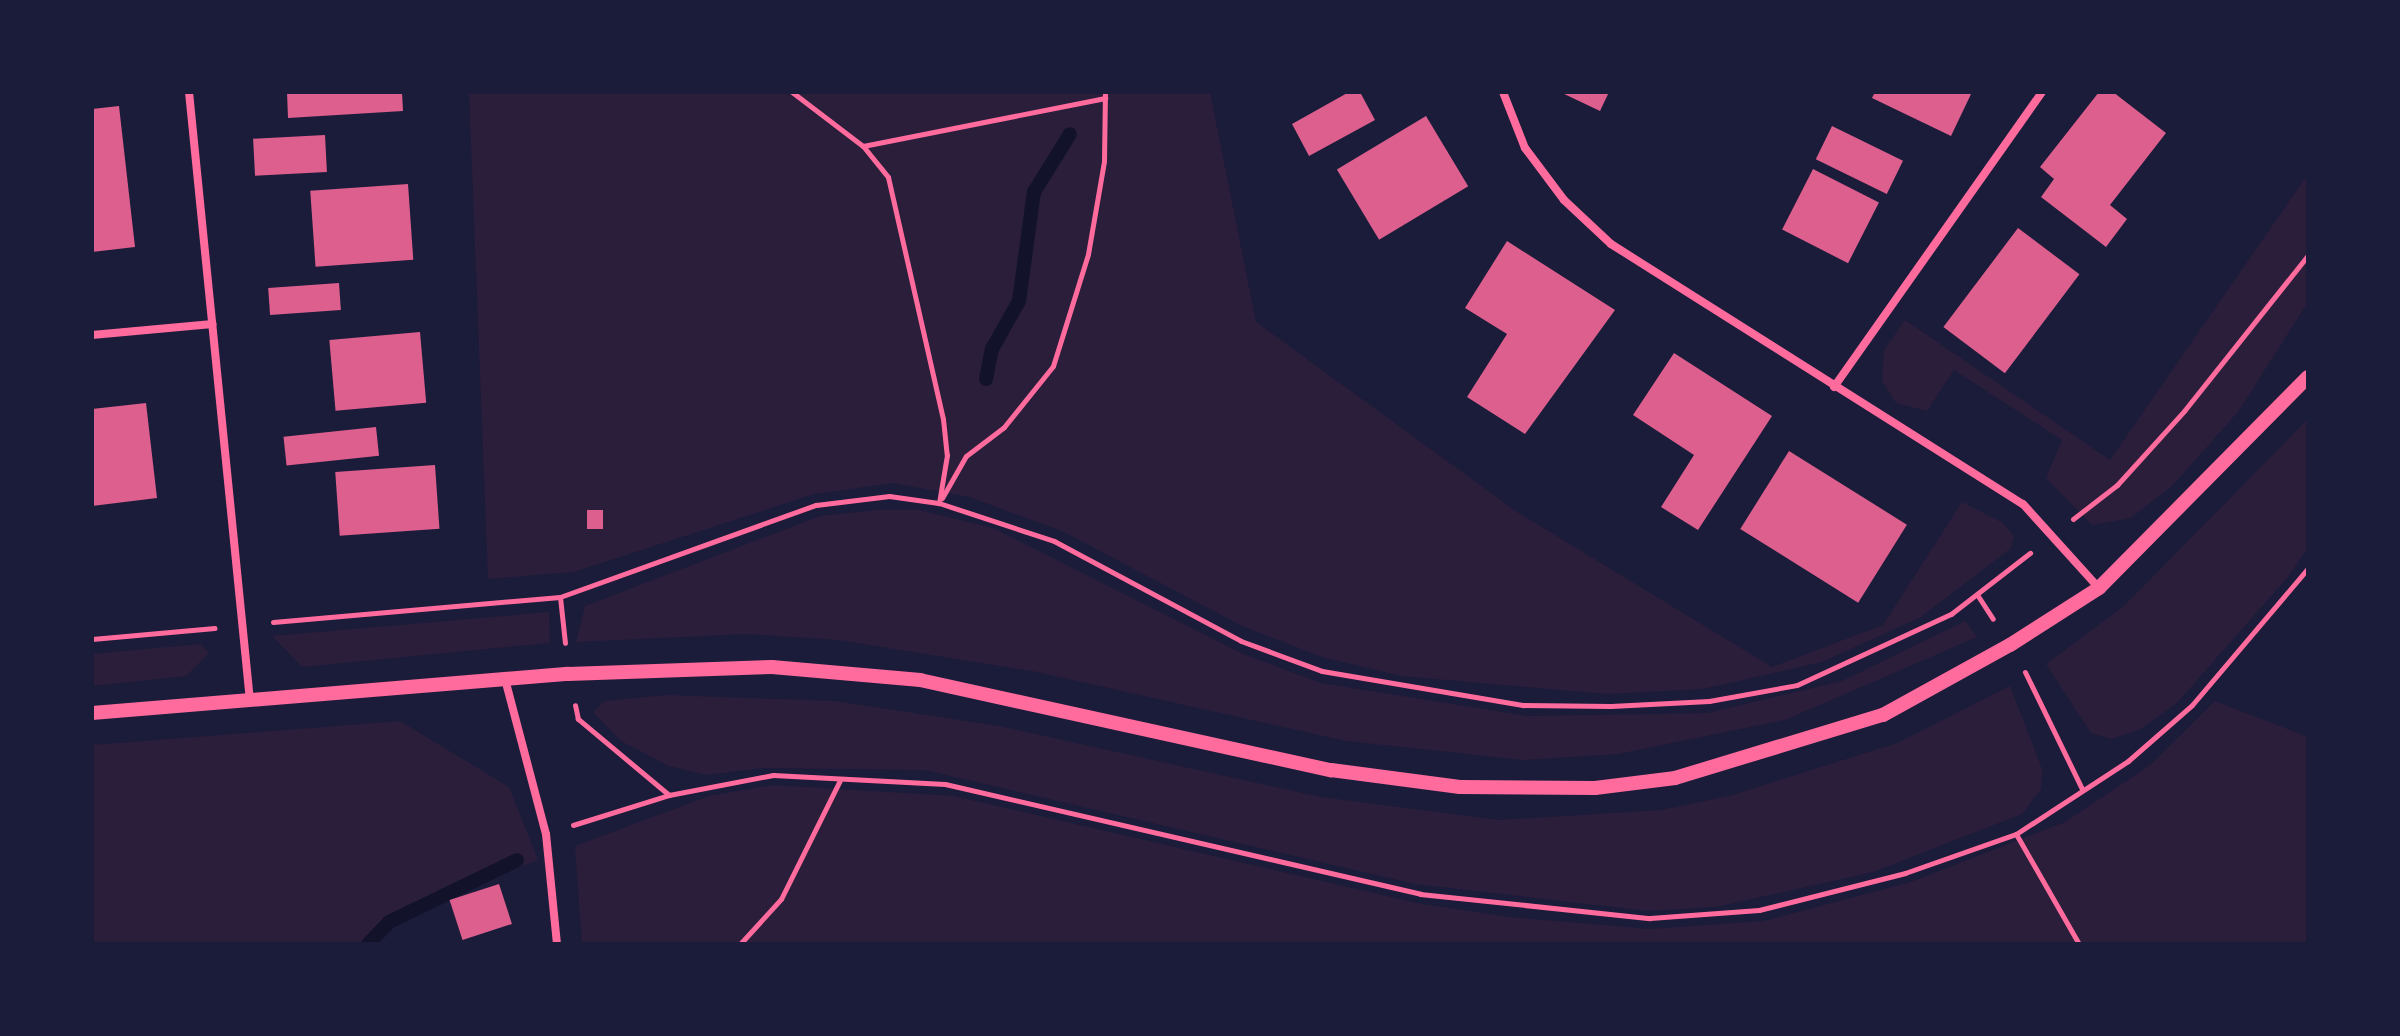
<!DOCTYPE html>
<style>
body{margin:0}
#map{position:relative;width:2400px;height:1036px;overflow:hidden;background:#1b1b3a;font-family:"Alegreya Sans",sans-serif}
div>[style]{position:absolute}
.green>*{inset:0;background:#2a1e3b}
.stream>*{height:14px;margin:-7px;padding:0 7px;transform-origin:7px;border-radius:7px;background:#12122b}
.building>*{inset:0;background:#dd5f8e;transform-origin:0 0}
.path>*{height:5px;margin:-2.5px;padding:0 2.5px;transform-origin:2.5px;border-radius:2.5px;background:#ff6b9d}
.minor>*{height:8px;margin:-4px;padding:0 4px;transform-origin:4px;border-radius:4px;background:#ff6b9d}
.tertiary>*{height:14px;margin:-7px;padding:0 7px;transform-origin:7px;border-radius:7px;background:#ff6b9d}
span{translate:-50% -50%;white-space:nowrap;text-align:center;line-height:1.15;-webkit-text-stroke:7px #1b1b3a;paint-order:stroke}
.frame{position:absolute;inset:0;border:94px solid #1b1b3a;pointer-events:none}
</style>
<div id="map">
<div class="green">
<div style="clip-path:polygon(469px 92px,1210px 92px,1256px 322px,1517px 512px,1772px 667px,1883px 625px,1962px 502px,2003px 523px,2014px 536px,2011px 548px,1921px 617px,1822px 662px,1703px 689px,1607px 694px,1401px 676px,1322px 657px,1242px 626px,1064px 532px,969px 497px,893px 483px,814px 494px,574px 572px,488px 579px)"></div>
<div style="clip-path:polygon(2308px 174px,2308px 302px,2238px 412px,2172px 486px,2131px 518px,2092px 525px,2046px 478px,2062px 440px,1954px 370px,1927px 411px,1896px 403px,1882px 381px,1884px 350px,1905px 320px,2110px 460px)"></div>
<div style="clip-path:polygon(2308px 419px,2308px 548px,2287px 578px,2176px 704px,2139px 730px,2111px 739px,2091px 733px,2046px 664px,2124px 606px)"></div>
<div style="clip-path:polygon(877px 510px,919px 510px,993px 528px,1243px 654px,1321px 683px,1527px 716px,1707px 713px,1842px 681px,1965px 621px,1977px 637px,1785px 720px,1618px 754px,1523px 760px,1346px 741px,1037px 672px,839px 640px,746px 634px,576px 642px,585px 606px,820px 516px)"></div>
<div style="clip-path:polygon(549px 612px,550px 643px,302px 667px,272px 636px)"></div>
<div style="clip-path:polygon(201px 644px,209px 653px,186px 676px,92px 686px,92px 654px)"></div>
<div style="clip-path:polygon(2010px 686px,2042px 769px,2041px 789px,2022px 814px,1873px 872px,1716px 907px,1648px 911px,1415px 884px,925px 770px,763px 768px,706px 775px,669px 766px,621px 741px,593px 712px,605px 701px,666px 695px,835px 701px,999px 726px,1321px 797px,1499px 820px,1660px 810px,1729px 796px,1897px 743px)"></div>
<div style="clip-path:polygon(2215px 701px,2308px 737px,2308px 944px,582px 944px,575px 846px,709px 796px,773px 785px,954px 796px,1417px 903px,1509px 917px,1650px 929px,1764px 921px,1911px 882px,2065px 822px,2149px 766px)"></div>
<div style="clip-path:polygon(400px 721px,509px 787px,538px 860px,408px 909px,365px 944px,92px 944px,92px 745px)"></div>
</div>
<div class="stream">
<div style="left:986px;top:379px;width:31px;rotate:-79deg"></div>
<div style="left:992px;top:349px;width:55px;rotate:-60.6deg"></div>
<div style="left:1019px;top:301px;width:110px;rotate:-82.2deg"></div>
<div style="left:1034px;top:192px;width:68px;rotate:-58.2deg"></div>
<div style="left:368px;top:944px;width:30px;rotate:-46deg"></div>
<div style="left:389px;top:922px;width:142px;rotate:-25.8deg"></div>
</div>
<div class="building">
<div style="clip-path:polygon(287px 92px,402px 92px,403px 111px,288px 118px)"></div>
<div style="clip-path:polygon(1349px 92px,1360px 92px,1375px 120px,1309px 156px,1292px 124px)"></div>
<div style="clip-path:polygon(1560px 92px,1609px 92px,1600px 111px)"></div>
<div style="clip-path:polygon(1875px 92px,1972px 92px,1951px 136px,1872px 98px)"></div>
<div style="clip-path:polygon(2099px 92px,2113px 92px,2166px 133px,2110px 205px,2127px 219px,2106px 247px,2041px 197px,2054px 179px,2040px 167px)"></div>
<div style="clip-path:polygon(119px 106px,135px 247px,92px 252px,92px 109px)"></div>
<div style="left:1426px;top:116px;width:82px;height:104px;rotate:59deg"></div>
<div style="left:1832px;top:126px;width:79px;height:37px;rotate:26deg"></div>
<div style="left:325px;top:135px;width:37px;height:72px;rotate:87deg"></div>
<div style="left:1813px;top:169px;width:74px;height:68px;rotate:27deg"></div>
<div style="left:408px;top:184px;width:76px;height:98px;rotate:86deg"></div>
<div style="left:2018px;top:228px;width:77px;height:124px;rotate:37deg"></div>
<div style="clip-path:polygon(1507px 241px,1615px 310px,1525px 434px,1467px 397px,1507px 334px,1465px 308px)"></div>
<div style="left:339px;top:283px;width:27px;height:71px;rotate:86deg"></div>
<div style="left:420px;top:332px;width:71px;height:91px;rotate:85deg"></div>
<div style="clip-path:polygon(1674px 353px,1772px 416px,1698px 530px,1661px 507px,1694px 455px,1633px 415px)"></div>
<div style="clip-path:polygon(146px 403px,157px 498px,92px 506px,92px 409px)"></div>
<div style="left:376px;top:427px;width:29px;height:93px;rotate:84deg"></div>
<div style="left:1789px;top:451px;width:139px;height:92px;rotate:32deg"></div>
<div style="left:435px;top:465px;width:64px;height:100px;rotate:86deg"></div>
<div style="left:587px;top:510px;width:16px;height:19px"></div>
<div style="left:499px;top:884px;width:42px;height:52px;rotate:72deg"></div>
</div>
<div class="path">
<div style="left:792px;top:92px;width:89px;rotate:37.3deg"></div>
<div style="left:863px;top:146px;width:40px;rotate:51deg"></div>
<div style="left:888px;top:177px;width:248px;rotate:77.2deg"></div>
<div style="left:943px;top:419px;width:36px;rotate:84deg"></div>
<div style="left:947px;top:455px;width:49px;rotate:99.5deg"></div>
<div style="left:863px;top:146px;width:247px;rotate:-11.2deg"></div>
<div style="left:942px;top:498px;width:48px;rotate:-60.3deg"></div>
<div style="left:966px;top:456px;width:48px;rotate:-37.3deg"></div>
<div style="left:1004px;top:427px;width:78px;rotate:-51.2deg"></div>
<div style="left:1053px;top:366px;width:117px;rotate:-72.6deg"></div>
<div style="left:1088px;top:254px;width:94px;rotate:-80.2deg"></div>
<div style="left:1104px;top:161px;width:69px;rotate:-89.2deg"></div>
<div style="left:2073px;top:519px;width:56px;rotate:-37.7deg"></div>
<div style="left:2117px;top:485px;width:100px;rotate:-47.8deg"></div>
<div style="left:2184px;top:411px;width:199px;rotate:-51.5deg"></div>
<div style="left:1978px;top:596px;width:27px;rotate:57deg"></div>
<div style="left:560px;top:597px;width:46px;rotate:83.8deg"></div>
<div style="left:273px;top:622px;width:288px;rotate:-5deg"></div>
<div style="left:560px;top:597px;width:272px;rotate:-19.8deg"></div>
<div style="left:816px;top:505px;width:74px;rotate:-7deg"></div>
<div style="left:889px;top:496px;width:50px;rotate:8deg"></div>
<div style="left:939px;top:503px;width:121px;rotate:18.3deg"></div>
<div style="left:1054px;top:541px;width:212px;rotate:28.1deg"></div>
<div style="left:1241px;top:641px;width:86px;rotate:20.3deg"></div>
<div style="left:1322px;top:671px;width:205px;rotate:9.6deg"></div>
<div style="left:1524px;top:705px;width:87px;rotate:0.7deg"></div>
<div style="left:1611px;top:706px;width:98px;rotate:-2.9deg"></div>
<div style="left:1709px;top:701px;width:89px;rotate:-10.3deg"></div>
<div style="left:1797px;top:685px;width:170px;rotate:-24.8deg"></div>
<div style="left:1951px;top:614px;width:100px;rotate:-37.7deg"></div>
<div style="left:92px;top:639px;width:123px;rotate:-5.1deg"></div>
<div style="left:2025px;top:672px;width:130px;rotate:64deg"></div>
<div style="left:669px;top:795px;width:106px;rotate:-10.9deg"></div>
<div style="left:773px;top:775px;width:172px;rotate:3deg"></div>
<div style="left:945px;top:784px;width:488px;rotate:13deg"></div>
<div style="left:1420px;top:894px;width:231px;rotate:6deg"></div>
<div style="left:1650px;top:918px;width:109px;rotate:-4.2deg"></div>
<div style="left:1759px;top:910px;width:151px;rotate:-14.2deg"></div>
<div style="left:1905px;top:873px;width:118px;rotate:-19.4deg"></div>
<div style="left:2016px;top:834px;width:134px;rotate:-33.1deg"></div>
<div style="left:2128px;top:761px;width:85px;rotate:-41.2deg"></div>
<div style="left:2192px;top:705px;width:180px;rotate:-49.7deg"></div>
<div style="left:573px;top:825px;width:101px;rotate:-17.4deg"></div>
<div style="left:669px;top:795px;width:119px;rotate:-140.1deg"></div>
<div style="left:578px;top:719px;width:14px;rotate:-102deg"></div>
<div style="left:2016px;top:834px;width:127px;rotate:60.2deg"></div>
<div style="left:740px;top:944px;width:61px;rotate:-47.7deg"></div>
<div style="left:781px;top:899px;width:133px;rotate:-63.6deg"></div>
</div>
<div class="minor">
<div style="left:189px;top:92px;width:612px;rotate:84.28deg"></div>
<div style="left:1503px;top:92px;width:60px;rotate:68.6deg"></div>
<div style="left:1525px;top:148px;width:65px;rotate:53.1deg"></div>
<div style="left:1564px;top:200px;width:64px;rotate:43.1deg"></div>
<div style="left:1611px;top:244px;width:487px;rotate:32.3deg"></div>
<div style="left:2023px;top:504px;width:113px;rotate:47.9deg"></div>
<div style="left:92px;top:335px;width:121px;rotate:-5.2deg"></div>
<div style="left:1834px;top:387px;width:361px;rotate:-54.8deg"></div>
<div style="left:505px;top:679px;width:160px;rotate:75.2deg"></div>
<div style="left:546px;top:834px;width:111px;rotate:84.3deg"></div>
</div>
<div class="tertiary">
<div style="left:92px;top:713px;width:478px;rotate:-4.7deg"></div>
<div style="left:568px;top:674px;width:204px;rotate:-2deg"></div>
<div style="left:772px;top:667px;width:149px;rotate:5deg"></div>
<div style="left:920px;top:680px;width:421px;rotate:12.4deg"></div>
<div style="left:1331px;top:770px;width:130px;rotate:7.5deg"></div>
<div style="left:1460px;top:787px;width:135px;rotate:0.4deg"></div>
<div style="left:1595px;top:788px;width:81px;rotate:-7.1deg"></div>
<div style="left:1675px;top:778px;width:217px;rotate:-16.9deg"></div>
<div style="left:1883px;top:715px;width:145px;rotate:-28.9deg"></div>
<div style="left:2010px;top:645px;width:106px;rotate:-32.6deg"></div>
<div style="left:2099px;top:588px;width:297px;rotate:-45.3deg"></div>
</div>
<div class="frame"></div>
</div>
